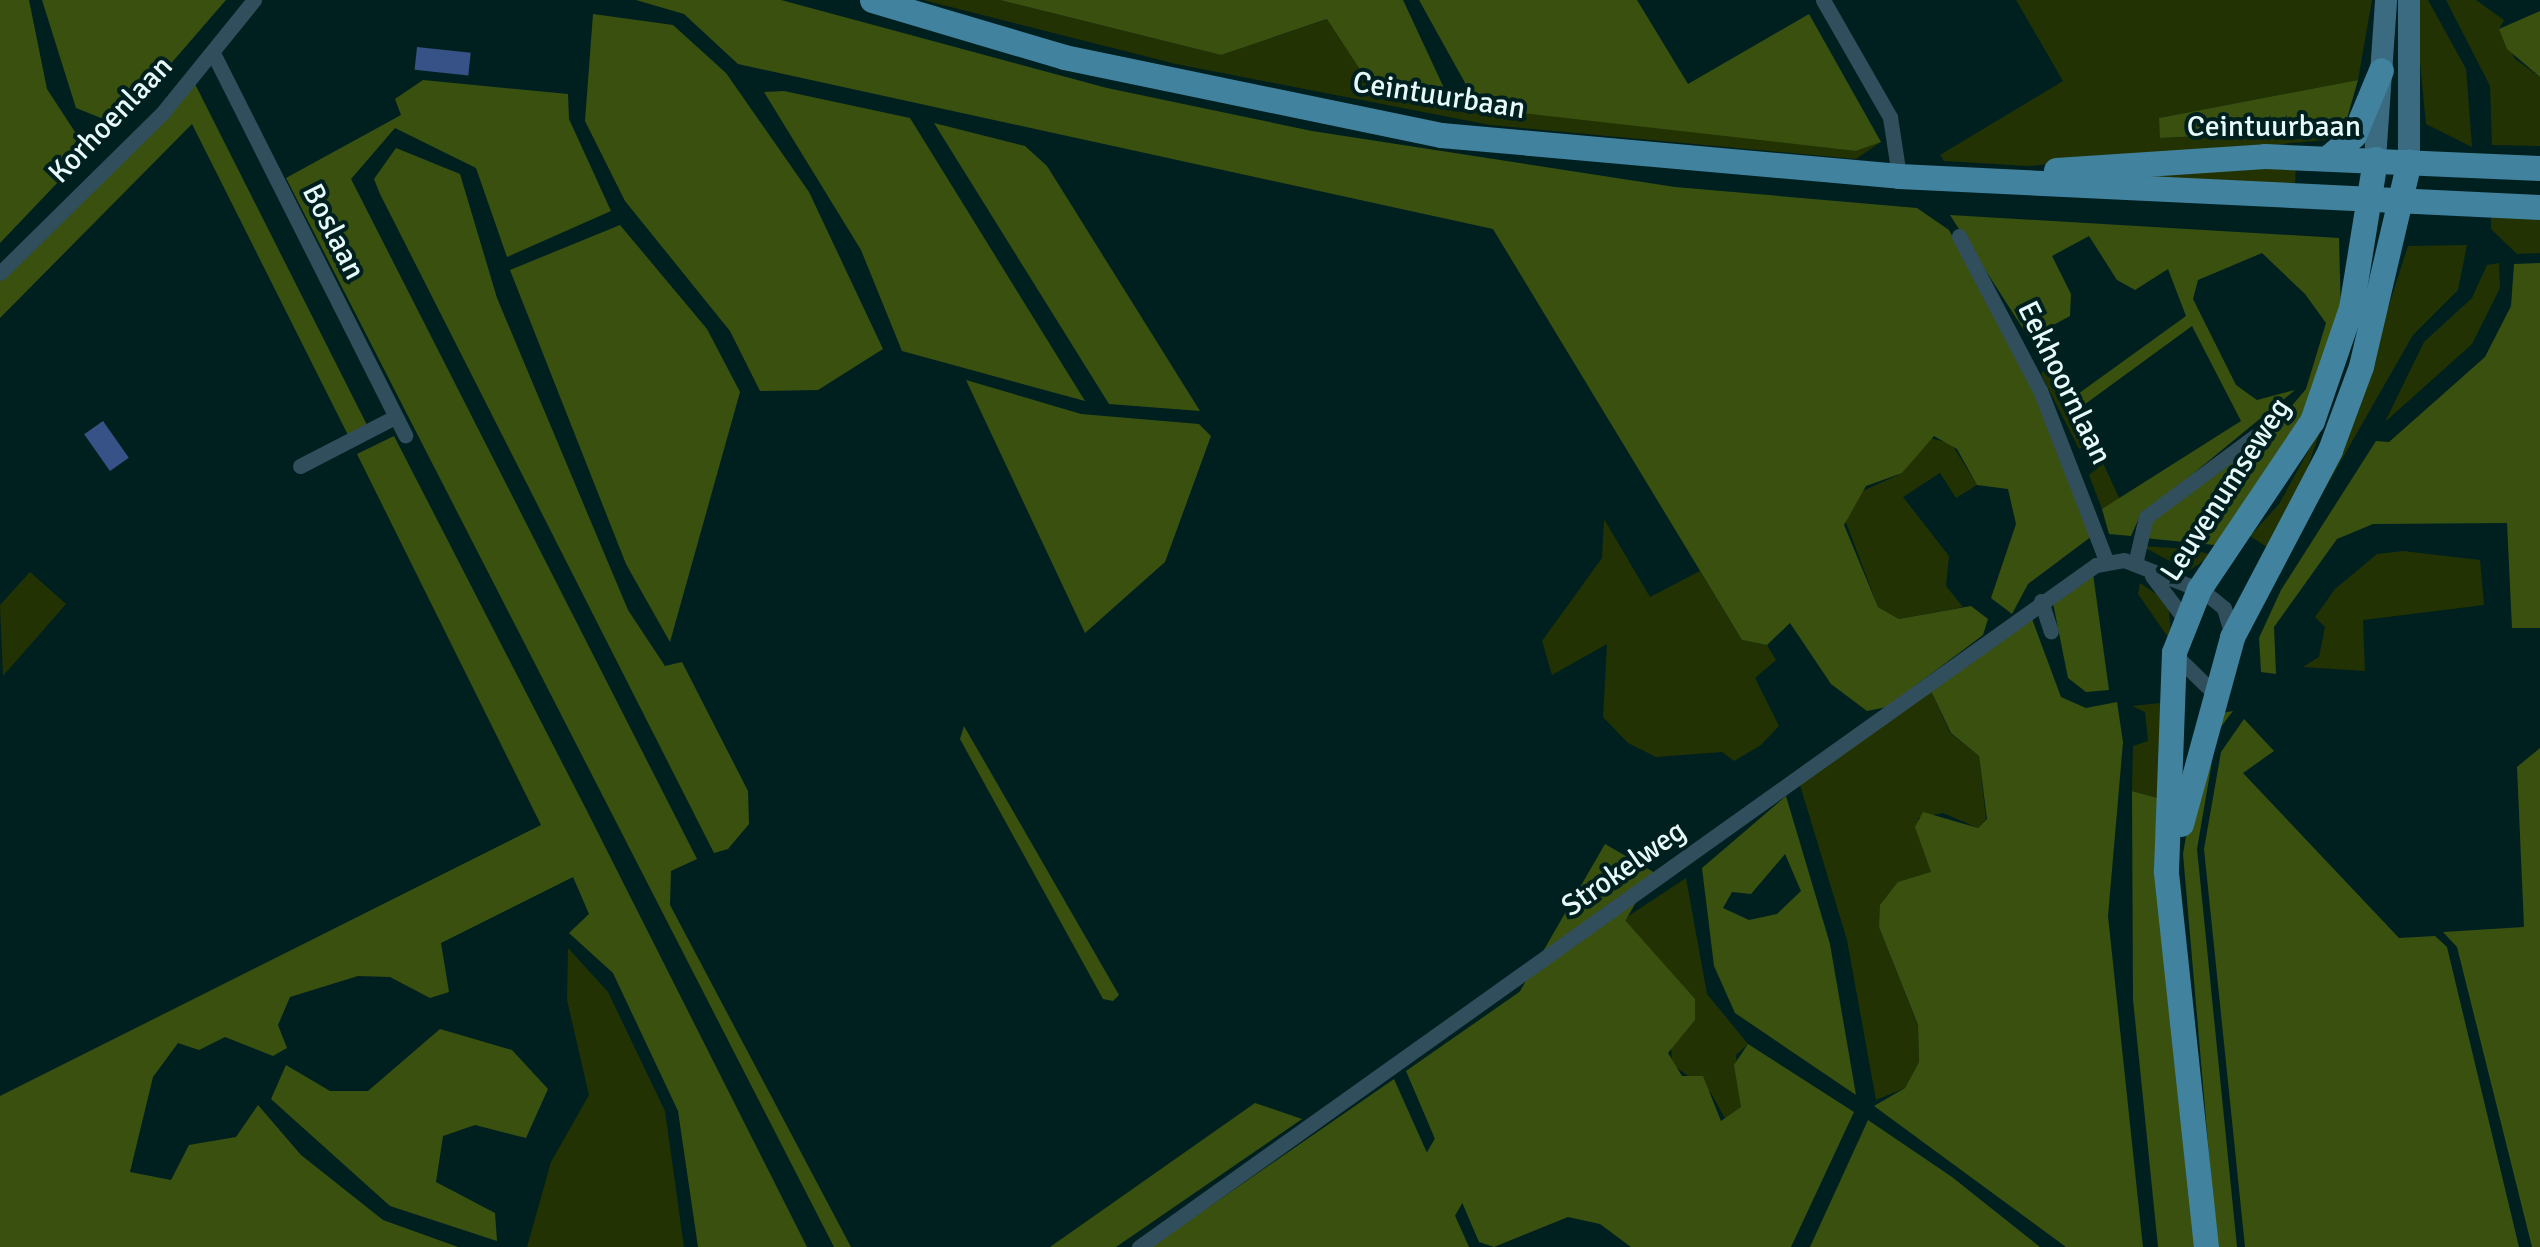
<!DOCTYPE html>
<style>
body{margin:0}
#map{position:relative;width:2540px;height:1247px;overflow:hidden;background:#002020;font-family:Signika,sans-serif}
div>[style]{position:absolute}
.green>*{inset:0;background:#223202}
.forest>*{inset:0;background:#3a500f;transform-origin:0 0}
.water>*{inset:0;background:#365286;transform-origin:0 0}
.street>*{height:15px;margin:-7.5px;padding:0 7.5px;transform-origin:7.5px;border-radius:7.5px;background:#314e5c}
.secondary>*{height:22px;margin:-11px;padding:0 11px;transform-origin:11px;border-radius:11px;background:#3a6b81}
.primary>*{height:25px;margin:-12.5px;padding:0 12.5px;transform-origin:12.5px;border-radius:12.5px;background:#41829e}
span{translate:-50% -50%;white-space:nowrap;text-align:center;line-height:1.15;-webkit-text-stroke:8px #002020;paint-order:stroke}
.street-label{font-size:30px;color:#e7f9f8}
</style>
<div id="map">
<div class="green">
<div style="clip-path:polygon(923px 0,1000px 0,1221px 55px,1328px 19px,1372px 88px,1856px 151px,1881px 142px,1856px 159px,1490px 125px,1176px 64px)"></div>
<div style="clip-path:polygon(2016px 0,2372px 0,2358px 80px,2159px 118px,2161px 138px,2344px 129px,2327px 140px,2028px 166px,1944px 161px,1940px 155px,2063px 81px)"></div>
<div style="clip-path:polygon(2414px 0,2428px 0,2466px 69px,2472px 147px,2426px 124px)"></div>
<div style="clip-path:polygon(2446px 0,2476px 0,2504px 20px,2499px 29px,2515px 59px,2540px 77px,2540px 146px,2492px 145px,2490px 86px)"></div>
<div style="clip-path:polygon(2296px 161px,2295px 185px,2123px 180px,2123px 168px)"></div>
<div style="clip-path:polygon(2491px 215px,2540px 216px,2540px 253px,2517px 254px,2491px 229px)"></div>
<div style="clip-path:polygon(2467px 245px,2458px 290px,2413px 335px,2274px 578px,2347px 434px,2408px 246px)"></div>
<div style="clip-path:polygon(2499px 263px,2500px 288px,2472px 344px,2385px 422px,2424px 342px,2472px 298px,2487px 265px)"></div>
<div style="clip-path:polygon(2052px 360px,2092px 443px,2079px 449px,2041px 374px)"></div>
<div style="clip-path:polygon(2321px 428px,2305px 476px,2268px 548px,2250px 536px,2279px 504px)"></div>
<div style="clip-path:polygon(1929px 438px,1951px 443px,1977px 485px,1956px 498px,1940px 473px,1903px 497px,1949px 556px,1946px 586px,1963px 607px,1899px 619px,1878px 607px,1844px 517px,1854px 495px,1902px 473px)"></div>
<div style="clip-path:polygon(2103px 463px,2120px 500px,2102px 509px,2089px 475px)"></div>
<div style="clip-path:polygon(1604px 519px,1650px 597px,1700px 571px,1742px 640px,1767px 645px,1776px 660px,1755px 678px,1779px 726px,1761px 745px,1734px 761px,1722px 752px,1656px 757px,1628px 743px,1603px 717px,1607px 644px,1552px 675px,1542px 641px,1602px 558px)"></div>
<div style="clip-path:polygon(2142px 546px,2189px 549px,2213px 555px,2188px 571px)"></div>
<div style="clip-path:polygon(2403px 551px,2480px 560px,2484px 605px,2363px 620px,2365px 671px,2303px 667px,2319px 657px,2325px 627px,2315px 617px,2335px 589px,2377px 554px)"></div>
<div style="clip-path:polygon(30px 572px,66px 604px,3px 676px,0 605px)"></div>
<div style="clip-path:polygon(2140px 583px,2168px 602px,2172px 643px,2138px 594px)"></div>
<div style="clip-path:polygon(1931px 691px,1950px 733px,1979px 756px,1986px 819px,1978px 828px,1943px 813px,1918px 818px,1931px 872px,1879px 927px,1918px 1026px,1919px 1062px,1905px 1088px,1876px 1100px,1847px 940px,1800px 785px)"></div>
<div style="clip-path:polygon(2160px 703px,2161px 799px,2132px 791px,2133px 746px,2148px 741px,2145px 712px,2132px 706px)"></div>
<div style="clip-path:polygon(1686px 878px,1707px 994px,1748px 1044px,1736px 1055px,1741px 1107px,1727px 1122px,1711px 1093px,1672px 1064px,1671px 1044px,1695px 1020px,1624px 919px)"></div>
<div style="clip-path:polygon(568px 948px,608px 992px,665px 1111px,684px 1247px,527px 1247px,551px 1162px,589px 1095px,567px 1000px)"></div>
</div>
<div class="forest">
<div style="clip-path:polygon(0 0,29px 0,47px 89px,75px 132px,101px 137px,0 243px)"></div>
<div style="clip-path:polygon(42px 0,226px 0,128px 113px,101px 118px,76px 108px)"></div>
<div style="clip-path:polygon(636px 0,781px 0,1107px 88px,1312px 131px,1675px 187px,1917px 208px,1949px 230px,2037px 398px,2092px 536px,2028px 584px,2012px 614px,1991px 598px,2016px 524px,2008px 489px,1977px 485px,1957px 449px,1934px 436px,1902px 473px,1866px 486px,1844px 525px,1878px 607px,1899px 619px,1971px 606px,1988px 619px,1983px 635px,1887px 707px,1867px 711px,1831px 684px,1790px 623px,1767px 645px,1742px 640px,1493px 229px,738px 64px,684px 14px)"></div>
<div style="clip-path:polygon(1000px 0,1403px 0,1450px 101px,1372px 88px,1327px 19px,1221px 55px)"></div>
<div style="clip-path:polygon(1419px 0,1637px 0,1688px 84px,1809px 14px,1881px 142px,1856px 151px,1479px 108px)"></div>
<div style="clip-path:polygon(2540px 11px,2540px 77px,2507px 49px,2499px 29px)"></div>
<div style="clip-path:polygon(593px 14px,673px 25px,726px 73px,809px 192px,883px 349px,818px 390px,760px 391px,730px 331px,625px 201px,585px 121px)"></div>
<div style="clip-path:polygon(423px 80px,568px 94px,569px 119px,611px 211px,507px 257px,476px 168px,395px 128px,351px 179px,697px 859px,671px 871px,670px 905px,851px 1247px,834px 1247px,286px 178px,401px 115px,395px 99px)"></div>
<div style="clip-path:polygon(2358px 80px,2344px 129px,2160px 138px,2159px 118px)"></div>
<div style="clip-path:polygon(195px 84px,367px 425px,348px 435px,192px 124px,0 318px,0 280px)"></div>
<div style="clip-path:polygon(784px 91px,910px 118px,1085px 401px,902px 351px,861px 250px,764px 92px)"></div>
<div style="clip-path:polygon(934px 123px,1025px 146px,1047px 166px,1200px 411px,1109px 404px)"></div>
<div style="clip-path:polygon(396px 148px,460px 174px,497px 298px,628px 610px,665px 666px,682px 662px,748px 791px,749px 824px,728px 849px,714px 853px,380px 194px,374px 179px)"></div>
<div style="clip-path:polygon(1950px 215px,2339px 238px,2341px 316px,2309px 407px,2215px 545px,2144px 538px,2146px 525px,2274px 427px,2306px 389px,2326px 323px,2305px 294px,2262px 253px,2198px 280px,2193px 299px,2236px 385px,2257px 400px,2295px 390px,2139px 518px,2131px 536px,2109px 534px,2102px 509px,2241px 421px,2192px 326px,2077px 410px,2071px 399px,2186px 316px,2168px 269px,2135px 290px,2117px 280px,2089px 236px,2052px 256px,2071px 294px,2070px 316px,2029px 338px)"></div>
<div style="clip-path:polygon(620px 225px,707px 329px,740px 392px,670px 642px,626px 564px,510px 270px)"></div>
<div style="clip-path:polygon(2540px 263px,2540px 628px,2512px 628px,2507px 523px,2373px 524px,2337px 539px,2274px 627px,2276px 674px,2261px 672px,2259px 638px,2281px 590px,2376px 441px,2389px 442px,2485px 357px,2511px 306px,2514px 264px)"></div>
<div style="clip-path:polygon(966px 380px,1081px 414px,1199px 424px,1211px 436px,1165px 562px,1085px 633px)"></div>
<div style="clip-path:polygon(394px 436px,587px 811px,807px 1247px,698px 1247px,678px 1111px,613px 973px,569px 933px,589px 914px,573px 877px,441px 943px,449px 992px,430px 998px,390px 977px,358px 976px,290px 997px,278px 1025px,287px 1048px,273px 1056px,225px 1037px,199px 1050px,178px 1043px,153px 1077px,130px 1172px,171px 1180px,189px 1145px,236px 1137px,258px 1105px,301px 1155px,383px 1220px,458px 1247px,0 1247px,0 1096px,541px 825px,357px 454px)"></div>
<div style="clip-path:polygon(2093px 574px,2109px 690px,2086px 692px,2068px 678px,2053px 603px)"></div>
<div style="clip-path:polygon(2032px 619px,2061px 697px,2086px 708px,2117px 702px,2123px 742px,2108px 916px,2143px 1247px,2066px 1247px,1874px 1106px,1905px 1088px,1919px 1062px,1918px 1025px,1879px 927px,1880px 905px,1898px 882px,1931px 872px,1915px 827px,1923px 812px,1978px 828px,1987px 819px,1979px 756px,1951px 733px,1931px 691px)"></div>
<div style="clip-path:polygon(2233px 711px,2217px 732px,2197px 849px,2237px 1247px,2217px 1247px,2183px 854px,2197px 772px,2222px 713px)"></div>
<div style="clip-path:polygon(2244px 719px,2274px 751px,2243px 773px,2399px 938px,2435px 936px,2447px 947px,2519px 1247px,2245px 1247px,2204px 849px,2221px 752px)"></div>
<div style="clip-path:polygon(964px 726px,1119px 995px,1113px 1001px,1103px 999px,960px 739px)"></div>
<div style="clip-path:polygon(2540px 748px,2540px 1247px,2532px 1247px,2457px 947px,2443px 932px,2524px 927px,2517px 767px)"></div>
<div style="clip-path:polygon(2132px 791px,2161px 799px,2196px 1247px,2158px 1247px,2133px 999px)"></div>
<div style="clip-path:polygon(evenodd,1786px 796px,1830px 944px,1856px 1095px,1735px 1013px,1714px 966px,1702px 868px,1786px 796px,1785px 854px,1801px 891px,1777px 914px,1749px 920px,1723px 908px,1732px 892px,1751px 894px,1785px 854px)"></div>
<div style="left:1605px;top:844px;width:56px;height:408px;rotate:30deg"></div>
<div style="clip-path:polygon(1624px 919px,1695px 999px,1695px 1020px,1668px 1053px,1682px 1076px,1703px 1076px,1721px 1121px,1741px 1107px,1734px 1065px,1748px 1044px,1854px 1112px,1791px 1247px,1631px 1247px,1600px 1224px,1568px 1217px,1494px 1247px,1479px 1242px,1406px 1071px)"></div>
<div style="clip-path:polygon(440px 1029px,512px 1050px,548px 1089px,526px 1138px,475px 1125px,443px 1136px,436px 1182px,495px 1213px,497px 1241px,390px 1206px,271px 1099px,286px 1065px,330px 1091px,368px 1091px)"></div>
<div style="clip-path:polygon(1394px 1079px,1469px 1247px,1151px 1247px)"></div>
<div style="clip-path:polygon(1255px 1103px,1302px 1119px,1116px 1247px,1050px 1247px)"></div>
<div style="clip-path:polygon(1868px 1120px,1952px 1177px,2040px 1247px,1810px 1247px)"></div>
</div>
<div class="water">
<div style="left:417px;top:47px;width:54px;height:23px;rotate:6deg"></div>
<div style="left:103px;top:421px;width:45px;height:23px;rotate:55deg"></div>
</div>
<div class="street">
<div style="left:1823px;top:0;width:135px;rotate:60.2deg"></div>
<div style="left:1890px;top:117px;width:60px;rotate:81.3deg"></div>
<div style="left:213px;top:53px;width:428px;rotate:63.3deg"></div>
<div style="left:1959px;top:236px;width:174px;rotate:62.3deg"></div>
<div style="left:2040px;top:390px;width:182px;rotate:68.8deg"></div>
<div style="left:0;top:273px;width:231px;rotate:-44.6deg"></div>
<div style="left:164px;top:111px;width:143px;rotate:-51deg"></div>
<div style="left:300px;top:466px;width:107px;rotate:-27.3deg"></div>
<div style="left:2135px;top:564px;width:48px;rotate:-76.8deg"></div>
<div style="left:2146px;top:517px;width:136px;rotate:-36.6deg"></div>
<div style="left:2152px;top:576px;width:51px;rotate:52.9deg"></div>
<div style="left:2041px;top:601px;width:32px;rotate:72deg"></div>
<div style="left:2176px;top:656px;width:52px;rotate:44.2deg"></div>
<div style="left:1139px;top:1247px;width:1175px;rotate:-35.48deg"></div>
<div style="left:2096px;top:565px;width:28px;rotate:-10deg"></div>
<div style="left:2124px;top:560px;width:85px;rotate:21.4deg"></div>
<div style="left:2203px;top:591px;width:27px;rotate:39deg"></div>
<div style="left:2224px;top:608px;width:29px;rotate:74deg"></div>
</div>
<div class="secondary">
<div style="left:2409px;top:0;width:162px;rotate:90deg"></div>
<div style="left:2375px;top:159px;width:159px;rotate:-86deg"></div>
</div>
<div class="primary">
<div style="left:872px;top:0;width:200px;rotate:16.5deg"></div>
<div style="left:1064px;top:57px;width:385px;rotate:11.7deg"></div>
<div style="left:1441px;top:135px;width:460px;rotate:5.1deg"></div>
<div style="left:1899px;top:176px;width:642px;rotate:2.77deg"></div>
<div style="left:2327px;top:158px;width:35px;rotate:-40deg"></div>
<div style="left:2354px;top:135px;width:70px;rotate:-67.4deg"></div>
<div style="left:2056px;top:170px;width:209px;rotate:-3.8deg"></div>
<div style="left:2265px;top:156px;width:275px;rotate:2.5deg"></div>
<div style="left:2181px;top:824px;width:194px;rotate:-74.7deg"></div>
<div style="left:2232px;top:637px;width:211px;rotate:-62.3deg"></div>
<div style="left:2330px;top:450px;width:90px;rotate:-69.7deg"></div>
<div style="left:2361px;top:366px;width:210px;rotate:-76.8deg"></div>
<div style="left:2206px;top:1247px;width:379px;rotate:-96.1deg"></div>
<div style="left:2166px;top:870px;width:218px;rotate:-87.9deg"></div>
<div style="left:2174px;top:652px;width:68px;rotate:-68.4deg"></div>
<div style="left:2199px;top:589px;width:202px;rotate:-56.1deg"></div>
<div style="left:2312px;top:421px;width:120px;rotate:-71deg"></div>
<div style="left:2351px;top:308px;width:151px;rotate:-80.8deg"></div>
</div>
<div class="street-label">
<span style="left:1439px;top:96px;rotate:9deg">Ceintuurbaan</span>
<span style="left:111px;top:120px;rotate:-46deg">Korhoenlaan</span>
<span style="left:2274px;top:127px">Ceintuurbaan</span>
<span style="left:333px;top:232px;rotate:63deg">Boslaan</span>
<span style="left:2064px;top:383px;rotate:64deg">Eekhoornlaan</span>
<span style="left:2226px;top:490px;rotate:-57deg">Leuvenumseweg</span>
<span style="left:1624px;top:869px;rotate:-35deg">Strokelweg</span>
</div>
</div>
